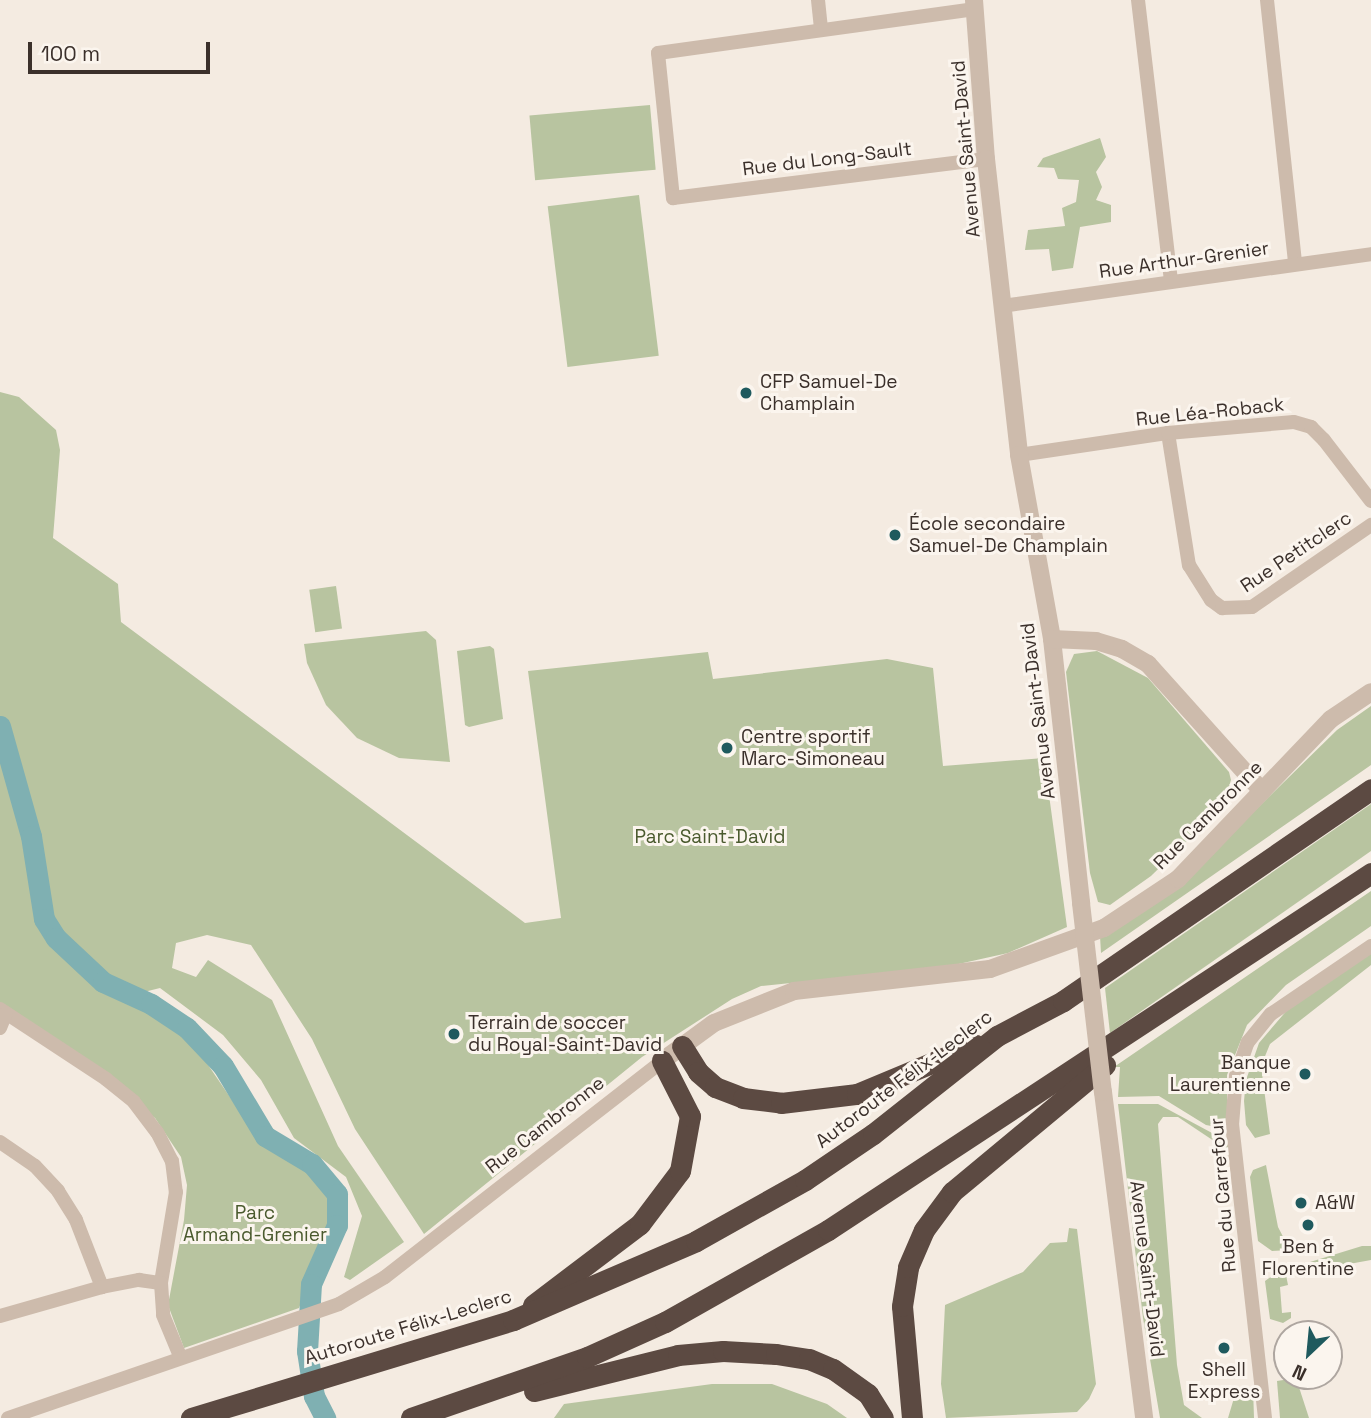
<!DOCTYPE html>
<meta charset="utf-8">
<style>
body{margin:0}
#map{position:relative;width:1371px;height:1418px;overflow:hidden;background:#f4ebe1;font-family:"Space Grotesk",sans-serif}
div>[style]{position:absolute}
.green>*{inset:0;background:#b8c4a0;transform-origin:0 0}
.river>*{height:21px;margin:-10.5px;padding:0 10.5px;transform-origin:10.5px;border-radius:10.5px;background:#7fb0b2}
.minor>*{height:14px;margin:-7px;padding:0 7px;transform-origin:7px;border-radius:7px;background:#cdbbac}
.tertiary>*{height:18px;margin:-9px;padding:0 9px;transform-origin:9px;border-radius:9px;background:#cdbbac}
.motorway>*{height:21px;margin:-10.5px;padding:0 10.5px;transform-origin:10.5px;border-radius:10.5px;background:#5c4a42}
.tertiary-bridge>*{height:18px;margin:-9px;padding:0 9px;transform-origin:9px;border-radius:9px;background:#cdbbac}
.dots>*{width:19px;height:19px;translate:-50% -50%;box-sizing:border-box;border:4px solid #fbf5ee;border-radius:50%}
span{translate:-50% -50%;white-space:nowrap;text-align:center;line-height:1.15;-webkit-text-stroke:6px #fbf5ee;paint-order:stroke}
.street-label{font-size:19px;color:#3b302b}
.poi-label{font-size:19px;color:#3b302b}
.left{translate:0 -50%;text-align:left}
.right{translate:-100% -50%;text-align:right}
.park-label{font-size:19px;color:#4a5a2e}
.north{position:absolute;left:1273px;top:1320px;width:70px;height:70px;box-sizing:border-box;background:#fbf5ee;border:2px solid #aea6a0;border-radius:50%;rotate:206deg;font-size:19px;font-weight:700;line-height:28px;text-align:center;color:#3b302b}
.north::after{content:'';display:block;margin:auto;width:24px;height:32px;background:#1f5a5e;clip-path:polygon(50% 0,100% 100%,50% 72%,0 100%)}
.scale{position:absolute;left:28px;top:42px;width:182px;height:32px;box-sizing:border-box;border:4px solid #3b302b;border-top:0;padding-left:9px;font-size:21px;line-height:24px;white-space:nowrap;color:#3b302b;-webkit-text-stroke:5px #fbf5ee;paint-order:stroke}
</style>
<div id="map">
<div class="green">
<div style="left:650px;top:105px;width:65px;height:121px;rotate:85deg"></div>
<div style="clip-path:polygon(1100px 138px,1106px 157px,1096px 172px,1102px 187px,1096px 200px,1111px 205px,1111px 222px,1080px 227px,1073px 268px,1052px 271px,1049px 249px,1025px 250px,1028px 230px,1065px 226px,1062px 208px,1076px 202px,1079px 180px,1058px 179px,1054px 168px,1037px 167px,1043px 158px)"></div>
<div style="left:639px;top:195px;width:162px;height:92px;rotate:83deg"></div>
<div style="clip-path:polygon(0 392px,19px 397px,56px 430px,60px 450px,53px 538px,118px 584px,121px 622px,525px 923px,561px 918px,528px 671px,708px 652px,713px 679px,887px 659px,933px 668px,943px 766px,1044px 758px,1067px 927px,1008px 953px,945px 967px,761px 986px,732px 999px,642px 1057px,424px 1234px,355px 1129px,312px 1039px,251px 945px,207px 935px,176px 943px,172px 968px,196px 977px,208px 960px,272px 1000px,338px 1146px,404px 1242px,350px 1280px,344px 1277px,362px 1216px,346px 1177px,294px 1138px,261px 1080px,223px 1035px,160px 988px,132px 995px,130px 1001px,187px 1034px,260px 1141px,317px 1179px,332px 1206px,327px 1236px,299px 1308px,184px 1348px,168px 1305px,184px 1220px,187px 1185px,181px 1157px,155px 1118px,0 1007px)"></div>
<div style="left:336px;top:586px;width:43px;height:27px;rotate:82deg"></div>
<div style="clip-path:polygon(426px 631px,436px 640px,450px 762px,399px 758px,357px 738px,326px 705px,307px 663px,304px 644px)"></div>
<div style="clip-path:polygon(490px 646px,494px 649px,503px 719px,469px 727px,465px 725px,457px 651px)"></div>
<div style="clip-path:polygon(1097px 651px,1148px 678px,1229px 772px,1231px 780px,1224px 802px,1188px 840px,1151px 876px,1110px 905px,1098px 902px,1090px 873px,1066px 672px,1074px 654px)"></div>
<div style="clip-path:polygon(1371px 706px,1371px 765px,1101px 953px,1100px 936px,1182px 882px,1337px 730px)"></div>
<div style="clip-path:polygon(1371px 804px,1371px 851px,1110px 1033px,1105px 988px)"></div>
<div style="clip-path:polygon(1371px 891px,1371px 926px,1286px 985px,1247px 1025px,1227px 1075px,1227px 1129px,1206px 1125px,1159px 1096px,1118px 1097px,1120px 1067px,1114px 1067px)"></div>
<div style="clip-path:polygon(1371px 949px,1371px 965px,1270px 1044px,1261px 1066px,1270px 1134px,1255px 1138px,1246px 1125px,1244px 1101px,1246px 1080px,1259px 1043px,1294px 1002px)"></div>
<div style="clip-path:polygon(1118px 1104px,1158px 1104px,1227px 1141px,1229px 1151px,1178px 1117px,1163px 1117px,1158px 1124px,1177px 1365px,1184px 1405px,1202px 1418px,1160px 1418px,1143px 1318px)"></div>
<div style="clip-path:polygon(1266px 1165px,1278px 1227px,1290px 1250px,1272px 1251px,1258px 1241px,1250px 1177px,1253px 1170px)"></div>
<div style="clip-path:polygon(1069px 1228px,1077px 1229px,1096px 1384px,1089px 1399px,1077px 1412px,946px 1418px,941px 1384px,945px 1305px,1023px 1272px,1050px 1243px,1067px 1242px)"></div>
<div style="clip-path:polygon(1362px 1246px,1371px 1246px,1371px 1260px,1305px 1272px,1310px 1262px)"></div>
<div style="clip-path:polygon(1279px 1271px,1286px 1275px,1288px 1285px,1280px 1287px,1282px 1313px,1291px 1312px,1291px 1318px,1283px 1323px,1270px 1319px,1265px 1281px)"></div>
<div style="clip-path:polygon(1296px 1378px,1309px 1418px,1280px 1418px,1277px 1381px)"></div>
<div style="clip-path:polygon(712px 1384px,772px 1384px,827px 1404px,847px 1418px,554px 1418px,564px 1404px)"></div>
<div style="clip-path:polygon(1253px 1387px,1254px 1418px,1228px 1418px,1234px 1398px,1241px 1398px)"></div>
</div>
<div class="river">
<div style="left:0;top:726px;width:114px;rotate:74.3deg"></div>
<div style="left:31px;top:836px;width:84px;rotate:81.1deg"></div>
<div style="left:44px;top:919px;width:22px;rotate:58deg"></div>
<div style="left:56px;top:938px;width:64px;rotate:43.1deg"></div>
<div style="left:103px;top:982px;width:53px;rotate:24.6deg"></div>
<div style="left:151px;top:1004px;width:43px;rotate:33.7deg"></div>
<div style="left:187px;top:1028px;width:52px;rotate:46.5deg"></div>
<div style="left:223px;top:1066px;width:82px;rotate:59deg"></div>
<div style="left:265px;top:1136px;width:55px;rotate:30.8deg"></div>
<div style="left:312px;top:1164px;width:39px;rotate:50deg"></div>
<div style="left:337px;top:1194px;width:31px;rotate:90deg"></div>
<div style="left:337px;top:1225px;width:64px;rotate:113.8deg"></div>
<div style="left:311px;top:1284px;width:67px;rotate:93.4deg"></div>
<div style="left:307px;top:1351px;width:46px;rotate:81.2deg"></div>
<div style="left:314px;top:1396px;width:25px;rotate:63deg"></div>
</div>
<div class="minor">
<div style="left:818px;top:0;width:30px;rotate:84deg"></div>
<div style="left:1138px;top:0;width:282px;rotate:83.3deg"></div>
<div style="left:1267px;top:0;width:265px;rotate:83.9deg"></div>
<div style="left:975px;top:9px;width:320px;rotate:172.1deg"></div>
<div style="left:658px;top:53px;width:146px;rotate:84.1deg"></div>
<div style="left:673px;top:198px;width:315px;rotate:-7.1deg"></div>
<div style="left:1002px;top:306px;width:373px;rotate:-8deg"></div>
<div style="left:1168px;top:433px;width:134px;rotate:81deg"></div>
<div style="left:1189px;top:565px;width:41px;rotate:57.8deg"></div>
<div style="left:1211px;top:600px;width:14px;rotate:36deg"></div>
<div style="left:1222px;top:608px;width:30px;rotate:-2deg"></div>
<div style="left:1252px;top:607px;width:145px;rotate:-34.6deg"></div>
<div style="left:1019px;top:455px;width:151px;rotate:-8.4deg"></div>
<div style="left:1168px;top:433px;width:126px;rotate:-5deg"></div>
<div style="left:1294px;top:422px;width:18px;rotate:16deg"></div>
<div style="left:1311px;top:427px;width:18px;rotate:45deg"></div>
<div style="left:1324px;top:440px;width:77px;rotate:52.4deg"></div>
<div style="left:0;top:1009px;width:127px;rotate:33.4deg"></div>
<div style="left:106px;top:1079px;width:36px;rotate:39deg"></div>
<div style="left:134px;top:1102px;width:38px;rotate:53deg"></div>
<div style="left:157px;top:1132px;width:33px;rotate:63deg"></div>
<div style="left:172px;top:1161px;width:31px;rotate:83deg"></div>
<div style="left:176px;top:1192px;width:92px;rotate:99.4deg"></div>
<div style="left:161px;top:1283px;width:32px;rotate:86deg"></div>
<div style="left:163px;top:1315px;width:44px;rotate:67.5deg"></div>
<div style="left:0;top:1028px;width:16px;rotate:-68deg"></div>
<div style="left:0;top:1142px;width:42px;rotate:34.4deg"></div>
<div style="left:35px;top:1166px;width:34px;rotate:47deg"></div>
<div style="left:58px;top:1191px;width:34px;rotate:58deg"></div>
<div style="left:76px;top:1220px;width:72px;rotate:68.8deg"></div>
<div style="left:0;top:1316px;width:106px;rotate:-15.9deg"></div>
<div style="left:102px;top:1287px;width:38px;rotate:-11deg"></div>
<div style="left:139px;top:1280px;width:22px;rotate:8deg"></div>
<div style="left:8px;top:1418px;width:350px;rotate:-19deg"></div>
<div style="left:339px;top:1304px;width:53px;rotate:-30.4deg"></div>
<div style="left:385px;top:1277px;width:351px;rotate:-37.9deg"></div>
<div style="left:1265px;top:1418px;width:295px;rotate:-96.4deg"></div>
<div style="left:1232px;top:1125px;width:49px;rotate:-85.3deg"></div>
<div style="left:1236px;top:1076px;width:36px;rotate:-71deg"></div>
<div style="left:1248px;top:1042px;width:36px;rotate:-51deg"></div>
<div style="left:1271px;top:1014px;width:121px;rotate:-34.2deg"></div>
</div>
<div class="tertiary">
<div style="left:974px;top:0;width:159px;rotate:85.7deg"></div>
<div style="left:986px;top:159px;width:298px;rotate:83.6deg"></div>
<div style="left:1019px;top:455px;width:187px;rotate:79.8deg"></div>
<div style="left:1052px;top:639px;width:266px;rotate:83.7deg"></div>
<div style="left:1052px;top:639px;width:44px;rotate:2.6deg"></div>
<div style="left:1096px;top:641px;width:27px;rotate:17deg"></div>
<div style="left:1122px;top:649px;width:30px;rotate:30deg"></div>
<div style="left:1148px;top:664px;width:171px;rotate:48.1deg"></div>
<div style="left:662px;top:1061px;width:64px;rotate:-36.2deg"></div>
<div style="left:714px;top:1023px;width:86px;rotate:-21.8deg"></div>
<div style="left:794px;top:991px;width:197px;rotate:-6.4deg"></div>
<div style="left:990px;top:969px;width:121px;rotate:-19.8deg"></div>
<div style="left:1104px;top:928px;width:89px;rotate:-33.5deg"></div>
<div style="left:1178px;top:879px;width:221px;rotate:-46.3deg"></div>
<div style="left:1331px;top:719px;width:48px;rotate:-34deg"></div>
<div style="left:1103px;top:1092px;width:329px;rotate:82.8deg"></div>
</div>
<div class="motorway">
<div style="left:682px;top:1046px;width:31px;rotate:58deg"></div>
<div style="left:698px;top:1072px;width:23px;rotate:41deg"></div>
<div style="left:715px;top:1087px;width:30px;rotate:21deg"></div>
<div style="left:743px;top:1098px;width:38px;rotate:7deg"></div>
<div style="left:781px;top:1103px;width:77px;rotate:-6.8deg"></div>
<div style="left:857px;top:1094px;width:128px;rotate:-22.6deg"></div>
<div style="left:533px;top:1305px;width:134px;rotate:-37.1deg"></div>
<div style="left:640px;top:1224px;width:66px;rotate:-53deg"></div>
<div style="left:680px;top:1171px;width:56px;rotate:-79.7deg"></div>
<div style="left:690px;top:1116px;width:62px;rotate:-117deg"></div>
<div style="left:534px;top:1391px;width:148px;rotate:-14deg"></div>
<div style="left:678px;top:1355px;width:45px;rotate:-5.1deg"></div>
<div style="left:723px;top:1351px;width:53px;rotate:3.2deg"></div>
<div style="left:776px;top:1354px;width:33px;rotate:9deg"></div>
<div style="left:809px;top:1359px;width:26px;rotate:23deg"></div>
<div style="left:833px;top:1369px;width:43px;rotate:35.5deg"></div>
<div style="left:868px;top:1394px;width:28px;rotate:58deg"></div>
<div style="left:191px;top:1418px;width:337px;rotate:-16.9deg"></div>
<div style="left:513px;top:1320px;width:199px;rotate:-23.3deg"></div>
<div style="left:696px;top:1241px;width:125px;rotate:-29.2deg"></div>
<div style="left:805px;top:1180px;width:82px;rotate:-34.1deg"></div>
<div style="left:873px;top:1134px;width:158px;rotate:-38.3deg"></div>
<div style="left:997px;top:1036px;width:75px;rotate:-27.9deg"></div>
<div style="left:1063px;top:1001px;width:374px;rotate:-34.5deg"></div>
<div style="left:411px;top:1418px;width:186px;rotate:-19.1deg"></div>
<div style="left:587px;top:1357px;width:85px;rotate:-24.2deg"></div>
<div style="left:665px;top:1322px;width:187px;rotate:-29.4deg"></div>
<div style="left:828px;top:1230px;width:650px;rotate:-33.32deg"></div>
<div style="left:912px;top:1418px;width:112px;rotate:-95.1deg"></div>
<div style="left:902px;top:1306px;width:39px;rotate:-81deg"></div>
<div style="left:908px;top:1267px;width:40px;rotate:-66.6deg"></div>
<div style="left:924px;top:1230px;width:47px;rotate:-53.6deg"></div>
<div style="left:952px;top:1192px;width:199px;rotate:-39.7deg"></div>
</div>
<div class="tertiary-bridge">
<div style="left:1081px;top:903px;width:190px;rotate:83.4deg"></div>
</div>
<div class="dots">
<div style="left:746px;top:393px;background:#1f5a5e"></div>
<div style="left:895px;top:535px;background:#1f5a5e"></div>
<div style="left:727px;top:748px;background:#1f5a5e"></div>
<div style="left:454px;top:1034px;background:#1f5a5e"></div>
<div style="left:1305px;top:1074px;background:#1f5a5e"></div>
<div style="left:1301px;top:1203px;background:#1f5a5e"></div>
<div style="left:1308px;top:1225px;background:#1f5a5e"></div>
<div style="left:1224px;top:1348px;background:#1f5a5e"></div>
</div>
<div class="street-label">
<span style="left:966px;top:149px;rotate:-95deg">Avenue Saint-David</span>
<span style="left:827px;top:159px;rotate:-7deg">Rue du Long-Sault</span>
<span style="left:1184px;top:260px;rotate:-8deg">Rue Arthur-Grenier</span>
<span style="left:1210px;top:412px;rotate:-6deg">Rue Léa-Roback</span>
<span style="left:1296px;top:552px;rotate:-34deg">Rue Petitclerc</span>
<span style="left:1038px;top:711px;rotate:-97deg">Avenue Saint-David</span>
<span style="left:1208px;top:815px;rotate:-45deg">Rue Cambronne</span>
<span style="left:904px;top:1079px;rotate:-37deg">Autoroute Félix-Leclerc</span>
<span style="left:545px;top:1125px;rotate:-38deg">Rue Cambronne</span>
<span style="left:1223px;top:1195px;rotate:-95deg">Rue du Carrefour</span>
<span style="left:1147px;top:1269px;rotate:83deg">Avenue Saint-David</span>
<span style="left:408px;top:1327px;rotate:-17deg">Autoroute Félix-Leclerc</span>
</div>
<div class="poi-label">
<span class="left" style="left:760px;top:393px">CFP Samuel-De<br>Champlain</span>
<span class="left" style="left:909px;top:535px">École secondaire<br>Samuel-De Champlain</span>
<span class="left" style="left:741px;top:748px">Centre sportif<br>Marc-Simoneau</span>
<span class="left" style="left:468px;top:1034px">Terrain de soccer<br>du Royal-Saint-David</span>
<span class="right" style="left:1291px;top:1074px">Banque<br>Laurentienne</span>
<span class="left" style="left:1315px;top:1203px">A&amp;W</span>
<span style="left:1308px;top:1258px">Ben &amp;<br>Florentine</span>
<span style="left:1224px;top:1381px">Shell<br>Express</span>
</div>
<div class="park-label">
<span style="left:710px;top:837px">Parc Saint-David</span>
<span style="left:255px;top:1224px">Parc<br>Armand-Grenier</span>
</div>
<div class="north">N</div>
<div class="scale">100 m</div>
</div>
